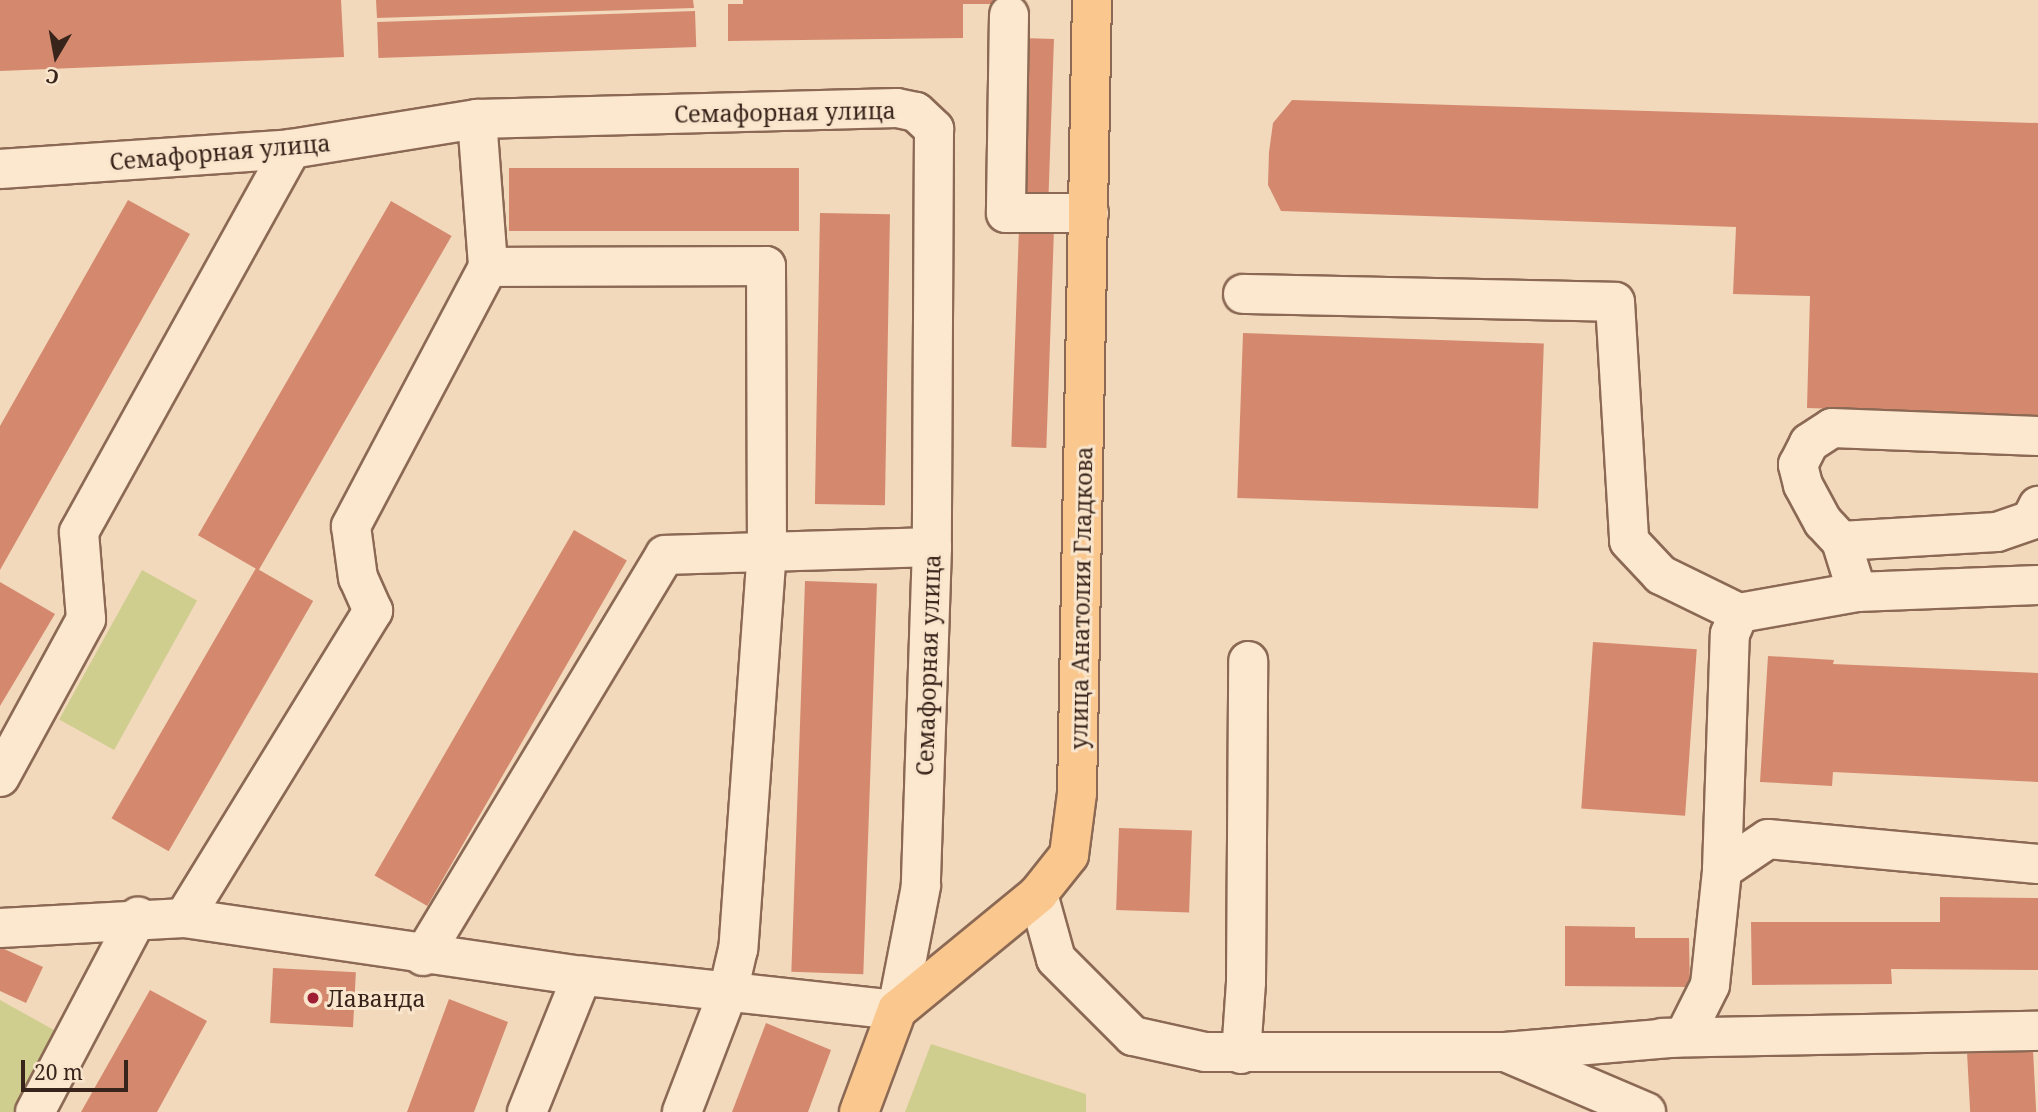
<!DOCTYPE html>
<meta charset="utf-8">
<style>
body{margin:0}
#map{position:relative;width:2038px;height:1112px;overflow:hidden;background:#f2d9bc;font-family:"Noto Serif",serif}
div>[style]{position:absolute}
.green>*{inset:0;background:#d0ce8f;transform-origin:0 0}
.building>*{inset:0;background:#d4896e;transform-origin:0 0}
.roads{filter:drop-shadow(2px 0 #8b6954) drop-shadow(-2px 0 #8b6954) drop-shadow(0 2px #8b6954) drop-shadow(0 -2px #8b6954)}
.minor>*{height:38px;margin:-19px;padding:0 19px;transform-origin:19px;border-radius:19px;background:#fce8cf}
.major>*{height:38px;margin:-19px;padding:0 19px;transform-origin:19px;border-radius:19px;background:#fac88f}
.dots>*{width:19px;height:19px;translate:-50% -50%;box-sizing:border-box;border:4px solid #f9e5cc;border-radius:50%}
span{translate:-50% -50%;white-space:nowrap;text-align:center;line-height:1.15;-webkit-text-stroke:6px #f9e5cc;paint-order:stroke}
.street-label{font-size:23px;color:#38241a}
.poi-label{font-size:23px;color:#38241a}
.left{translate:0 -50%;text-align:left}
.north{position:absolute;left:21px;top:21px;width:70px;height:70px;-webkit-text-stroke:5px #f9e5cc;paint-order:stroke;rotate:190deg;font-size:19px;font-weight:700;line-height:28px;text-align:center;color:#38241a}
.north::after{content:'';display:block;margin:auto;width:24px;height:32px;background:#38241a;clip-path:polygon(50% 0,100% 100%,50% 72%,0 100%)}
.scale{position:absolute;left:21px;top:1060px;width:107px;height:32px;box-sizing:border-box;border:4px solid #38241a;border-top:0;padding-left:9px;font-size:21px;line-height:24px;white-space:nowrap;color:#38241a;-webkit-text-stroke:5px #f9e5cc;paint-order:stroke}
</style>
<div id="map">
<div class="green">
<div style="left:142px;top:570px;width:63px;height:171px;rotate:29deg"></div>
<div style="clip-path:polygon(0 1000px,63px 1035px,20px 1112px,0 1112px)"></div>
<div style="clip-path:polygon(931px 1044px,1086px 1094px,1086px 1112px,905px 1112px)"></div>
</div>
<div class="building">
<div style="clip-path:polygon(0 0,341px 0,344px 57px,0 71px)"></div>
<div style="clip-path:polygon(376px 0,693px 0,694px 8px,377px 18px)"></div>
<div style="clip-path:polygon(743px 0,996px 0,996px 4px,963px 4px,963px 38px,728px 41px,728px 4px,743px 4px)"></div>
<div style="left:695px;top:11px;width:36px;height:318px;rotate:88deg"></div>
<div style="left:1023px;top:38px;width:31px;height:167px;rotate:2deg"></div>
<div style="clip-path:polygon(1292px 100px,2038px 123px,2038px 415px,1807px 408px,1810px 296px,1733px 294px,1736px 227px,1281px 211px,1268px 185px,1269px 152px,1273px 123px)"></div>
<div style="left:799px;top:168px;width:63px;height:290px;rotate:90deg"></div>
<div style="clip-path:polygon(128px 200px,190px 234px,0 570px,0 426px)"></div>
<div style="left:391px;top:201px;width:70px;height:386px;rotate:30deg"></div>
<div style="left:820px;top:213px;width:70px;height:291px;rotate:1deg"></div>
<div style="left:1019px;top:228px;width:35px;height:219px;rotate:2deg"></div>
<div style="left:1243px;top:333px;width:301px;height:165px;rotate:2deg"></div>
<div style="left:574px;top:530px;width:61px;height:399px;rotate:30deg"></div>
<div style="left:256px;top:568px;width:66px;height:289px;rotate:30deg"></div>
<div style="left:805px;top:581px;width:72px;height:391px;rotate:2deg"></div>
<div style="clip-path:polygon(0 582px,55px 614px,0 706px)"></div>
<div style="left:1593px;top:642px;width:104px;height:167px;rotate:4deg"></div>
<div style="clip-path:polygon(1768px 656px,1834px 660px,1833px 664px,2038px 673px,2038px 782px,1833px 772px,1832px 786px,1760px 782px)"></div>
<div style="left:1119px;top:828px;width:73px;height:82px;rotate:2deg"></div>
<div style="clip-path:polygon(1940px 897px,2038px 898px,2038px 970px,1891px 969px,1892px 984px,1752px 985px,1751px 922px,1940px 922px)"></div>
<div style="clip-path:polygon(1565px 926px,1635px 927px,1635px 938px,1689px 938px,1690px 987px,1565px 986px)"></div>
<div style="clip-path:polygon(0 947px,43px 967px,26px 1003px,0 991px)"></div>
<div style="left:273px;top:968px;width:83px;height:55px;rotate:3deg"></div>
<div style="clip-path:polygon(150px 990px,207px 1021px,157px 1112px,81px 1112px)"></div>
<div style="clip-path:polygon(449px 999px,508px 1022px,474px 1112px,407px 1112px)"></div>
<div style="clip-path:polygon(766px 1023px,831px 1050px,808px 1112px,732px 1112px)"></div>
<div style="left:2033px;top:1050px;width:62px;height:66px;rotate:87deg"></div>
</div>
<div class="roads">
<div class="minor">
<div style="left:1009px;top:15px;width:198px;rotate:90.9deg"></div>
<div style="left:1006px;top:213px;width:83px"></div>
<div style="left:477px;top:119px;width:148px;rotate:85.7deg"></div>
<div style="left:488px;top:267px;width:278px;rotate:-0.2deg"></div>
<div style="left:766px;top:266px;width:283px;rotate:89.8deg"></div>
<div style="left:767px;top:549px;width:401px;rotate:94.1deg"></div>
<div style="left:738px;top:949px;width:44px;rotate:103.1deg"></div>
<div style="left:728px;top:992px;width:129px;rotate:111deg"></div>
<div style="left:0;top:169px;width:292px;rotate:-3.9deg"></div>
<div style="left:291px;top:149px;width:188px;rotate:-9.2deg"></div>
<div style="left:477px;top:119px;width:420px;rotate:-1.5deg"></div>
<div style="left:897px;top:108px;width:19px;rotate:12deg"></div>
<div style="left:916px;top:112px;width:25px;rotate:43deg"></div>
<div style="left:934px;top:129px;width:418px;rotate:90.3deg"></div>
<div style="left:932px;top:547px;width:339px;rotate:91.9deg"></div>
<div style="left:921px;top:886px;width:126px;rotate:101deg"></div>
<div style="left:897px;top:1010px;width:317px;rotate:-173.8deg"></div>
<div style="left:582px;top:976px;width:402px;rotate:-171.7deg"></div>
<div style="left:184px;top:918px;width:184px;rotate:176.9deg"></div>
<div style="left:1243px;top:294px;width:372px;rotate:1.2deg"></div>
<div style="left:1615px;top:302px;width:239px;rotate:86.6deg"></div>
<div style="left:1629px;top:541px;width:47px;rotate:46.7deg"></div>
<div style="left:1661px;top:575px;width:87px;rotate:26deg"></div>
<div style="left:1841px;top:541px;width:156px;rotate:-3.3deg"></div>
<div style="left:1997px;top:532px;width:36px;rotate:-19deg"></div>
<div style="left:2031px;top:520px;width:16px;rotate:-63deg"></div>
<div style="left:1857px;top:592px;width:53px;rotate:-107.4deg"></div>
<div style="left:1841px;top:541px;width:26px;rotate:-133deg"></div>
<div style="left:1823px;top:522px;width:42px;rotate:-118.4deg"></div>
<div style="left:1803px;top:485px;width:21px;rotate:-104deg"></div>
<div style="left:1798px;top:465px;width:25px;rotate:-63deg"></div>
<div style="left:1809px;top:443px;width:27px;rotate:-33deg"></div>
<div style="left:1832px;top:428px;width:206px;rotate:2.2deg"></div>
<div style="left:0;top:777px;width:180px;rotate:-61.4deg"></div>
<div style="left:86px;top:619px;width:87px;rotate:-94.6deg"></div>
<div style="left:79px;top:532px;width:438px;rotate:-61deg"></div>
<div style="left:1722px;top:870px;width:55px;rotate:-34deg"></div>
<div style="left:1768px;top:839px;width:271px;rotate:5.3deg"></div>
<div style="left:1038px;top:894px;width:67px;rotate:74.5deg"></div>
<div style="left:1056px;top:959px;width:109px;rotate:45deg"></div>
<div style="left:1133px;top:1036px;width:74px;rotate:12.5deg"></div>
<div style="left:1205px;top:1052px;width:300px"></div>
<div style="left:1505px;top:1052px;width:180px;rotate:-4.8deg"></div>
<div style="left:1684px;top:1037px;width:58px;rotate:-63.4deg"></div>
<div style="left:1710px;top:985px;width:116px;rotate:-84deg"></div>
<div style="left:1722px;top:870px;width:236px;rotate:-88.1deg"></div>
<div style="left:1730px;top:634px;width:23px;rotate:-67deg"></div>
<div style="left:1739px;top:613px;width:120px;rotate:-10.1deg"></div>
<div style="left:1857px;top:592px;width:181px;rotate:-2.2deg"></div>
<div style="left:184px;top:918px;width:361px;rotate:-58.4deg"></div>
<div style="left:373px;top:611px;width:36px;rotate:-114deg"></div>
<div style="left:358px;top:578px;width:52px;rotate:-97.7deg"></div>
<div style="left:351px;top:526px;width:293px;rotate:-62.1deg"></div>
<div style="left:423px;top:956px;width:468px;rotate:-58.9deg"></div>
<div style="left:665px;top:555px;width:267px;rotate:-1.7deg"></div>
<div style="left:1662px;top:1038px;width:376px;rotate:-1.1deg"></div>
<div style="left:1241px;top:1054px;width:72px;rotate:-86deg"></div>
<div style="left:1246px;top:982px;width:321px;rotate:-89.6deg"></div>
<div style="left:1510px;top:1054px;width:148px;rotate:23.1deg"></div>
<div style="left:35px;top:1112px;width:221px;rotate:-62.2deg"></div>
<div style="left:527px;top:1112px;width:147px;rotate:-68deg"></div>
</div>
<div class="major">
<div style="left:859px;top:1112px;width:109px;rotate:-69.6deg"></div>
<div style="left:897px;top:1010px;width:183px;rotate:-39.4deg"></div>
<div style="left:1038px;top:894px;width:50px;rotate:-51.5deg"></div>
<div style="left:1069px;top:855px;width:63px;rotate:-82.6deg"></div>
<div style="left:1077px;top:793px;width:793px;rotate:-88.92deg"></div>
</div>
</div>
<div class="dots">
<div style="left:313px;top:998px;background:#9f1e33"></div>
</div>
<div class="street-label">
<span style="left:785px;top:112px;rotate:-1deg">Семафорная улица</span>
<span style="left:220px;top:152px;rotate:-5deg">Семафорная улица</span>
<span style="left:1081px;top:598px;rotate:-89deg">улица Анатолия Гладкова</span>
<span style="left:928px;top:665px;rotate:-88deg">Семафорная улица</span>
</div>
<div class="poi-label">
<span class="left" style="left:327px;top:998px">Лаванда</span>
</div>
<div class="north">С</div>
<div class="scale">20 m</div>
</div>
